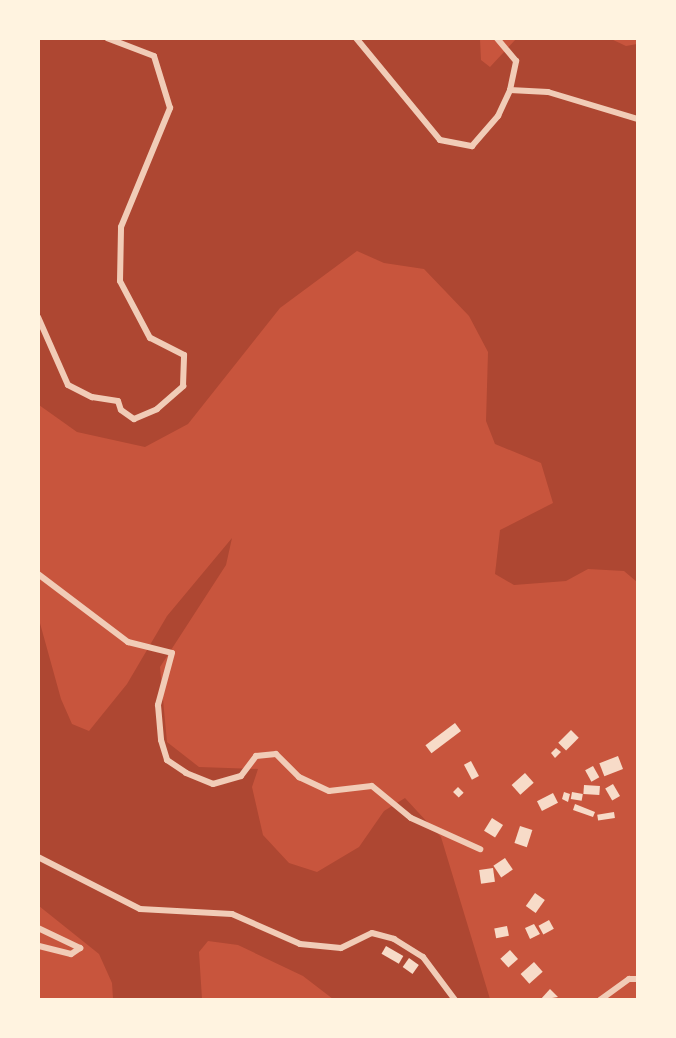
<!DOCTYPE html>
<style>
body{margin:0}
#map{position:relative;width:676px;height:1038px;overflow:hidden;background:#c8553d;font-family:Ubuntu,sans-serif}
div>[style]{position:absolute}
.green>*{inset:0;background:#ae4732}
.building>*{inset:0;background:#f7dbc8;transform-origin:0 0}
.minor>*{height:6px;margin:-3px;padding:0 3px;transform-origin:3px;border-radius:3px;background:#f1ccb7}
span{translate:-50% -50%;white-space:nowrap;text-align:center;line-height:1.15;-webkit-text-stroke:5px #fff3e0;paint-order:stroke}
.frame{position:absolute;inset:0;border:40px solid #fff3e0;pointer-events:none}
</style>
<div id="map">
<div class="green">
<div style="clip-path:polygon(39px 39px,480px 39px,481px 60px,490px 67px,516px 39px,611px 39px,626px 46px,637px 44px,637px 582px,624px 571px,588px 569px,566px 581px,514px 585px,495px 574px,500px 530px,553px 503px,541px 463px,495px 444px,486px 421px,488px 352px,469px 316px,424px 269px,384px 263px,357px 251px,280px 308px,188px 424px,145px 447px,77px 432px,39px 405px)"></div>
<div style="clip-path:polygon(232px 538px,226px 565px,160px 667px,167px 742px,199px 767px,258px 769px,252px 787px,263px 835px,289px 863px,317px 872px,359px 847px,384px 811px,405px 798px,441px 837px,490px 999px,333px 999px,303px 976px,238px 945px,208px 941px,199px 952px,202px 999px,113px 999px,112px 983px,99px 954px,39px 906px,38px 616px,61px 699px,72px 724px,89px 731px,127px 684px,167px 616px)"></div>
</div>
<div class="building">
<div style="left:455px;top:723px;width:10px;height:37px;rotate:53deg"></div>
<div style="left:571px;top:730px;width:11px;height:18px;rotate:45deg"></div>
<div style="clip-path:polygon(556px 748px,561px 752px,555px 758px,551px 753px)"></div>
<div style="left:618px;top:756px;width:14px;height:20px;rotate:69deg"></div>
<div style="left:471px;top:761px;width:17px;height:8px;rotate:62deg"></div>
<div style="left:593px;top:766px;width:13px;height:9px;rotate:61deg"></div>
<div style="left:525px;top:773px;width:13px;height:18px;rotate:48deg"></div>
<div style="left:613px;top:784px;width:14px;height:9px;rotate:60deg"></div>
<div style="left:584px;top:785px;width:16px;height:9px;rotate:4deg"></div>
<div style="left:458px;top:787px;width:8px;height:7px;rotate:45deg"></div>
<div style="clip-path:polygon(564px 792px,570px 794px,568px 802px,562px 799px)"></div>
<div style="left:572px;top:792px;width:11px;height:7px;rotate:10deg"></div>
<div style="left:553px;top:793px;width:11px;height:18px;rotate:63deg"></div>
<div style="clip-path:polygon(575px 804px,595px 812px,593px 817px,573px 810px)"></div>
<div style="left:614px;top:812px;width:6px;height:17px;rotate:81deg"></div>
<div style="left:492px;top:818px;width:13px;height:15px;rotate:32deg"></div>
<div style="left:520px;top:826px;width:13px;height:18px;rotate:18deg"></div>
<div style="left:505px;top:858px;width:14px;height:14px;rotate:56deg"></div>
<div style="left:493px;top:868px;width:14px;height:14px;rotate:82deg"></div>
<div style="left:535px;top:893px;width:12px;height:16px;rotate:35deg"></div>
<div style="left:549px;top:920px;width:10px;height:12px;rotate:61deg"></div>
<div style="clip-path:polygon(534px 924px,540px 934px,530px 939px,525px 928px)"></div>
<div style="left:507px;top:926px;width:10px;height:13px;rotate:79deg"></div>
<div style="left:386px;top:946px;width:20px;height:9px;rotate:30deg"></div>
<div style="left:510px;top:950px;width:12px;height:13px;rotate:48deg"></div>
<div style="left:409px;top:958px;width:12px;height:11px;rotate:35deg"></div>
<div style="left:534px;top:962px;width:13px;height:18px;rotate:48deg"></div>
<div style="clip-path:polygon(550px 989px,558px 997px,540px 1000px)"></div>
</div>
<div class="minor">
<div style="left:356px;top:38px;width:132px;rotate:50.5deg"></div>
<div style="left:440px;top:140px;width:33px;rotate:11deg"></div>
<div style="left:472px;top:146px;width:40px;rotate:-49deg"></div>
<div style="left:498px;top:116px;width:29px;rotate:-65deg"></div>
<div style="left:510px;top:90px;width:30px;rotate:-78deg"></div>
<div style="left:516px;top:61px;width:30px;rotate:-130deg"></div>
<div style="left:510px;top:90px;width:38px;rotate:3deg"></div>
<div style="left:548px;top:92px;width:94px;rotate:16.7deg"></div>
<div style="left:38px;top:317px;width:74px;rotate:66.2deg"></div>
<div style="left:68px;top:385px;width:27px;rotate:27deg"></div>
<div style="left:92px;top:397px;width:26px;rotate:9deg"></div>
<div style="left:118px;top:401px;width:9px;rotate:72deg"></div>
<div style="left:121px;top:410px;width:16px;rotate:35deg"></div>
<div style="left:134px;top:419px;width:25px;rotate:-23deg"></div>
<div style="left:157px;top:409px;width:35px;rotate:-41deg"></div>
<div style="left:183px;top:386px;width:31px;rotate:-88deg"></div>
<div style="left:184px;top:355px;width:38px;rotate:-153deg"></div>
<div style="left:150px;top:338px;width:64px;rotate:-117.8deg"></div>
<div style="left:120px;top:281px;width:54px;rotate:-88.9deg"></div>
<div style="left:121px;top:227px;width:129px;rotate:-67.6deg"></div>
<div style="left:170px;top:108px;width:54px;rotate:-107.1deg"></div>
<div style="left:154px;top:56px;width:50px;rotate:-159deg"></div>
<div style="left:38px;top:574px;width:113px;rotate:37.1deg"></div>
<div style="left:128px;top:642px;width:45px;rotate:14deg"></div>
<div style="left:172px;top:653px;width:54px;rotate:105.1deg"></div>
<div style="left:158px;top:705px;width:35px;rotate:85deg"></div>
<div style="left:161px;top:740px;width:21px;rotate:73deg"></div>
<div style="left:167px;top:760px;width:23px;rotate:34deg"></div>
<div style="left:186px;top:773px;width:29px;rotate:22deg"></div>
<div style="left:213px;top:784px;width:29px;rotate:-16deg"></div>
<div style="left:241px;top:776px;width:25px;rotate:-53deg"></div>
<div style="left:256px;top:756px;width:20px;rotate:-6deg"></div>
<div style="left:276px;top:754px;width:33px;rotate:45deg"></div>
<div style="left:299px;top:777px;width:33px;rotate:25deg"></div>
<div style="left:329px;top:791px;width:43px;rotate:-6.6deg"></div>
<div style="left:372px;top:786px;width:50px;rotate:39.4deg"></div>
<div style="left:411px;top:818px;width:76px;rotate:24.2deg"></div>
<div style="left:38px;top:857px;width:114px;rotate:27deg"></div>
<div style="left:140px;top:909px;width:92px;rotate:3.1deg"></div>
<div style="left:232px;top:914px;width:74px;rotate:23.8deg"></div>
<div style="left:300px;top:944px;width:41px;rotate:5.6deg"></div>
<div style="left:341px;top:948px;width:34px;rotate:-26deg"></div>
<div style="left:372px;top:933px;width:23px;rotate:15deg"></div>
<div style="left:394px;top:939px;width:34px;rotate:32deg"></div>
<div style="left:423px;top:957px;width:54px;rotate:53.3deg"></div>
<div style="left:38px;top:928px;width:47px;rotate:25.5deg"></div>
<div style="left:80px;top:948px;width:11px;rotate:146deg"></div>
<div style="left:71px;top:954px;width:34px;rotate:-166deg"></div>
<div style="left:600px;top:1000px;width:36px;rotate:-36deg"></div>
<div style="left:629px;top:979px;width:9px"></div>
</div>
<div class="frame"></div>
</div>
